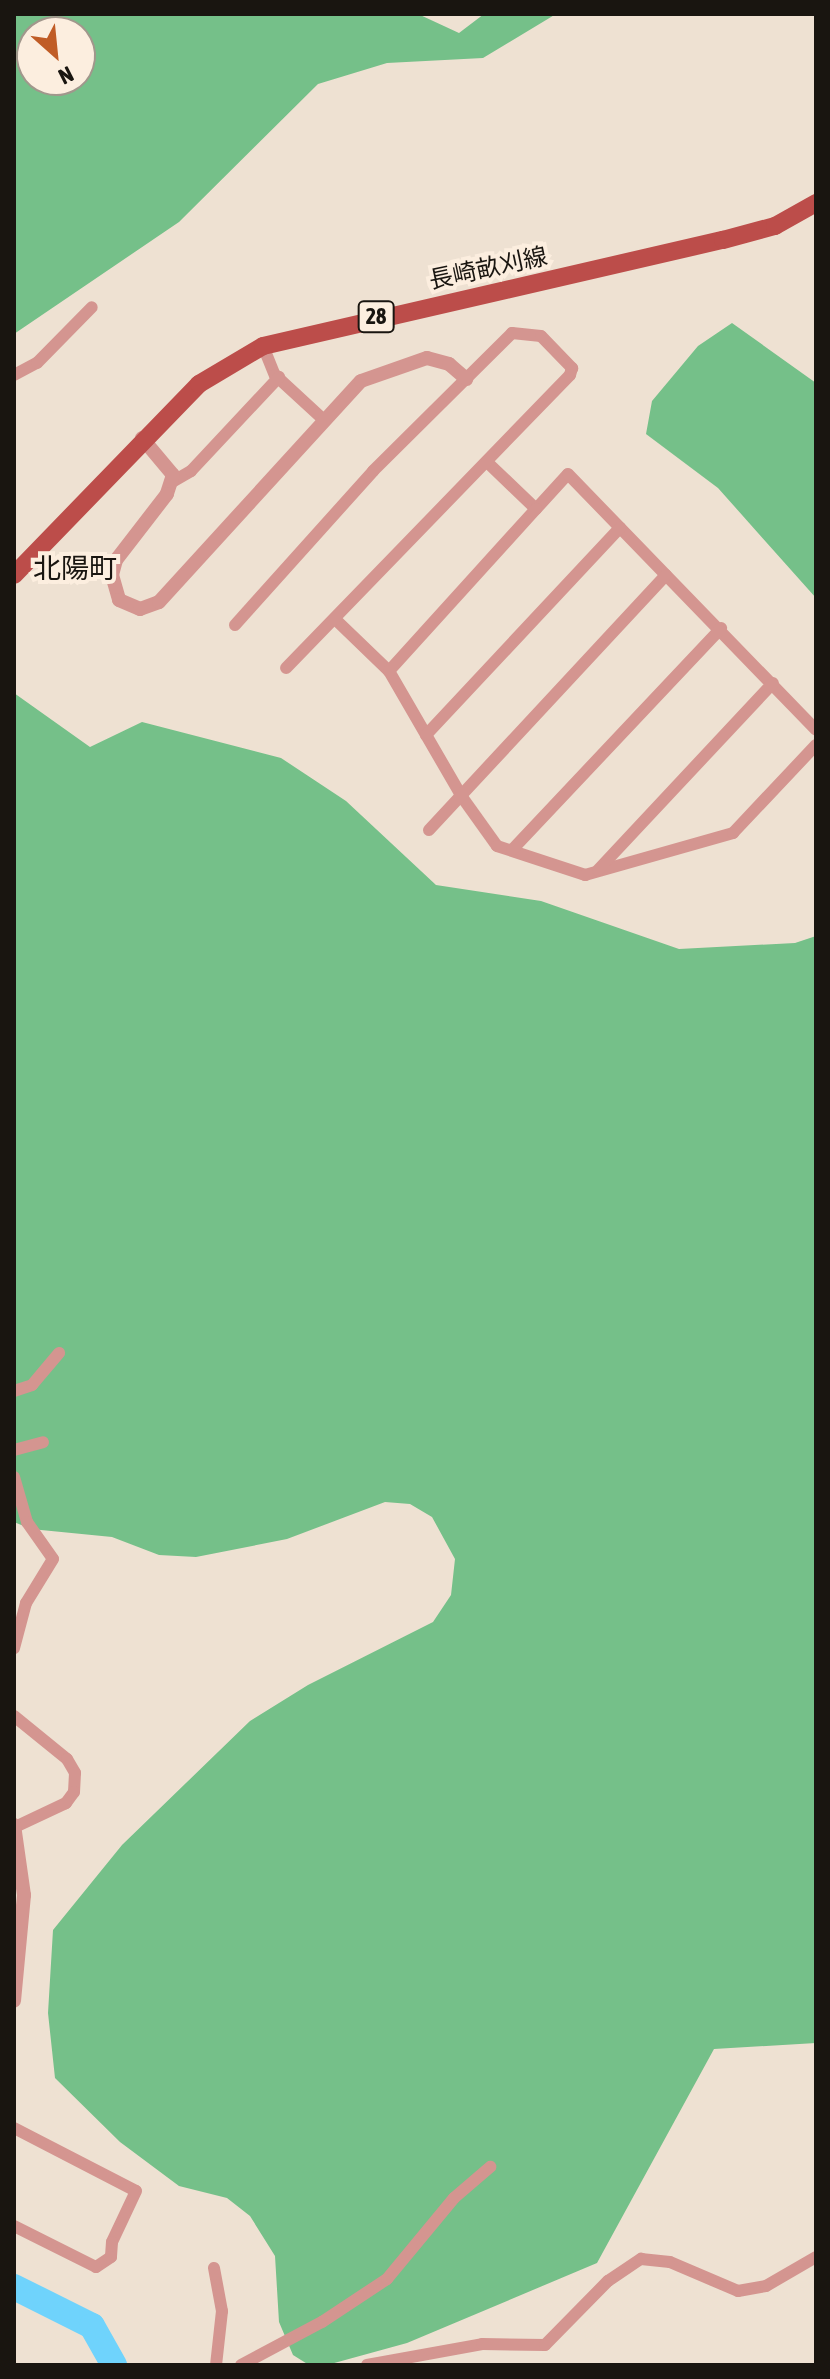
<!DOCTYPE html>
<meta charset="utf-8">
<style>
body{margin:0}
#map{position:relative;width:830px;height:2379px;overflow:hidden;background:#eee1d2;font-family:"Asap Condensed","Noto Sans JP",sans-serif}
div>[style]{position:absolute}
.forest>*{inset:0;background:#75c089}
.river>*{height:26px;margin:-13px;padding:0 13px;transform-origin:13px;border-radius:13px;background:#6fd3fc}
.minor>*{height:12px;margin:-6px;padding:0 6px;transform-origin:6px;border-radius:6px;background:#d49590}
.tertiary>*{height:14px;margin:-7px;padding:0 7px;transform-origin:7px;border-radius:7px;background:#d49590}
.primary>*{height:18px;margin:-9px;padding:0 9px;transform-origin:9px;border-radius:9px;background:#bc4d4a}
span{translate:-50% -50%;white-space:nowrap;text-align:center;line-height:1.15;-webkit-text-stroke:8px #fceedf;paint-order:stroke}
.shield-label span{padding:2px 6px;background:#fceedf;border:2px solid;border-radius:6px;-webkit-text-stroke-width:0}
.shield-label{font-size:22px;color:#191510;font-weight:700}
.street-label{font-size:24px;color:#191510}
.quarter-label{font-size:28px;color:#191510}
.frame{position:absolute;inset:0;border:16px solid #191510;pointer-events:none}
.north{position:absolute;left:16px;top:16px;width:80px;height:80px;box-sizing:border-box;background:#fceedf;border:2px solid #a1978c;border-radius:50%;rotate:153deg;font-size:22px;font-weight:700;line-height:32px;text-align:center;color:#191510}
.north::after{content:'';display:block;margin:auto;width:28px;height:36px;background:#c05c26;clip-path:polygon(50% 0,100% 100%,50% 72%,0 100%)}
</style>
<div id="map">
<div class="forest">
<div style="clip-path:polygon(evenodd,14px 14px,418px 14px,459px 33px,484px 14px,556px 14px,483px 58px,387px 63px,318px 84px,179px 222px,14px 334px,14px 14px,32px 32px,80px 32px,80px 80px,32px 80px,32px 32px)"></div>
<div style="clip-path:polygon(732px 323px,816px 383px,816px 598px,718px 488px,646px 434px,652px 401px,698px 346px)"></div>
<div style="clip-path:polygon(14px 693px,90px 747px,142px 722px,281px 758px,346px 801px,436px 885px,541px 901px,679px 949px,795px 943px,816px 936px,816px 2043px,714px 2049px,597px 2263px,407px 2343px,327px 2365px,309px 2365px,293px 2355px,279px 2322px,275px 2256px,250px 2216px,227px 2198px,179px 2186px,120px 2142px,55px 2078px,48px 2013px,53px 1930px,122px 1845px,250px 1721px,308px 1685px,433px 1622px,451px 1595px,455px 1559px,432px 1517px,410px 1504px,385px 1502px,287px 1539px,196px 1557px,159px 1555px,112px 1537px,31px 1529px,14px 1522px)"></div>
</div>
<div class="river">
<div style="left:14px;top:2287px;width:87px;rotate:26.6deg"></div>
<div style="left:92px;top:2326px;width:45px;rotate:60.6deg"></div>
</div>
<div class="minor">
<div style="left:263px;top:346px;width:31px;rotate:68deg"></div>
<div style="left:275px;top:375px;width:67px;rotate:42.6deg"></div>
<div style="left:14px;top:375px;width:26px;rotate:-28deg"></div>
<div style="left:37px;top:363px;width:78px;rotate:-45.5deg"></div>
<div style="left:488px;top:463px;width:66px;rotate:43.8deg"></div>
<div style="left:536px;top:509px;width:47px;rotate:-47.6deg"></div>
<div style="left:568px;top:474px;width:356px;rotate:45.9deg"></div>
<div style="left:172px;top:482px;width:22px;rotate:-30deg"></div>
<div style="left:191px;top:471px;width:129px;rotate:-46.9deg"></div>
<div style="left:336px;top:620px;width:74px;rotate:43.9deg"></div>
<div style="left:389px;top:671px;width:146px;rotate:59.9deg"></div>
<div style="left:462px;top:797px;width:60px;rotate:54.5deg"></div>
<div style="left:497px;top:846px;width:93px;rotate:18.2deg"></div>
<div style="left:585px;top:875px;width:154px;rotate:-15.8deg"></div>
<div style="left:733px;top:833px;width:121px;rotate:-46.7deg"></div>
<div style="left:235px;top:625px;width:207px;rotate:-48.1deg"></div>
<div style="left:373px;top:471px;width:196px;rotate:-44.8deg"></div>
<div style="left:512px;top:333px;width:29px;rotate:6deg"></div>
<div style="left:541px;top:336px;width:45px;rotate:45.9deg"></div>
<div style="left:572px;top:368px;width:7px;rotate:106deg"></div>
<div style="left:570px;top:375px;width:408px;rotate:134.1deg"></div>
<div style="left:389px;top:671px;width:219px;rotate:-47.8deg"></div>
<div style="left:426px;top:735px;width:284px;rotate:-46.9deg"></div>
<div style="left:429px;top:830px;width:348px;rotate:-47.1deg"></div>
<div style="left:512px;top:850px;width:305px;rotate:-46.7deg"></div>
<div style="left:598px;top:870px;width:256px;rotate:-46.9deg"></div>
<div style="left:14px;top:1391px;width:19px;rotate:-18deg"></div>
<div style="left:32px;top:1385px;width:42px;rotate:-49.8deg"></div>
<div style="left:14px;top:1450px;width:30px;rotate:-15deg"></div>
<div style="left:14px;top:1477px;width:47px;rotate:73.9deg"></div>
<div style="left:27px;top:1522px;width:45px;rotate:54.9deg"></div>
<div style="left:53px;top:1559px;width:52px;rotate:121.5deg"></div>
<div style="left:26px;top:1603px;width:47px;rotate:104.9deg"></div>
<div style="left:14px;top:1716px;width:68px;rotate:39.1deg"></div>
<div style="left:67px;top:1759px;width:16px;rotate:60deg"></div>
<div style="left:75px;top:1773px;width:19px;rotate:93deg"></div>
<div style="left:74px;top:1792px;width:14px;rotate:126deg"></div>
<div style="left:66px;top:1803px;width:56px;rotate:154.8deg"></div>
<div style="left:14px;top:2128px;width:137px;rotate:27.3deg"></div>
<div style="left:136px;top:2191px;width:56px;rotate:115.2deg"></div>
<div style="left:112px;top:2242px;width:15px;rotate:94deg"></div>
<div style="left:111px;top:2257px;width:18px;rotate:146deg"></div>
<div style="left:96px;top:2267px;width:92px;rotate:-153.4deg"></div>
<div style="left:214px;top:2268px;width:44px;rotate:79.5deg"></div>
<div style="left:222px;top:2311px;width:54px;rotate:96.3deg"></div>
<div style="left:241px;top:2365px;width:92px;rotate:-28deg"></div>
<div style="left:322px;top:2322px;width:78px;rotate:-33.5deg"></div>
<div style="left:387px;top:2279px;width:105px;rotate:-50.4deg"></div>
<div style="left:454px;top:2198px;width:48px;rotate:-40.7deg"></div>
<div style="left:367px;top:2365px;width:117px;rotate:-10.3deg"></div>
<div style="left:482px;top:2344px;width:63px;rotate:0.9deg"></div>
<div style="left:545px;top:2345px;width:90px;rotate:-45.5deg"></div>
<div style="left:608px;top:2281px;width:40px;rotate:-34deg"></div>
<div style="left:641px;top:2259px;width:29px;rotate:6deg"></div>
<div style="left:670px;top:2262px;width:74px;rotate:23.1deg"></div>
<div style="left:738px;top:2291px;width:28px;rotate:-10deg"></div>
<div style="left:766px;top:2286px;width:58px;rotate:-30.1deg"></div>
</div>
<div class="tertiary">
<div style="left:142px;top:438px;width:48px;rotate:50deg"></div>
<div style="left:173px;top:475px;width:20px;rotate:108deg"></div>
<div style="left:167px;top:494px;width:83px;rotate:127.7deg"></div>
<div style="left:116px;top:560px;width:16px;rotate:105deg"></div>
<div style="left:112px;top:575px;width:26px;rotate:74deg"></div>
<div style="left:119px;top:600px;width:23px;rotate:23deg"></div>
<div style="left:140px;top:609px;width:20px;rotate:-20deg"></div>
<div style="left:159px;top:602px;width:299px;rotate:-47.6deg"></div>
<div style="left:361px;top:381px;width:70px;rotate:-19.2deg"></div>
<div style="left:427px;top:358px;width:23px;rotate:15deg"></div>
<div style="left:449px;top:364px;width:23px;rotate:41deg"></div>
<div style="left:14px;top:1825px;width:71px;rotate:81.9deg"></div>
<div style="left:24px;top:1895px;width:106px;rotate:95.4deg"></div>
</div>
<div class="primary">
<div style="left:14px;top:575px;width:266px;rotate:-45.9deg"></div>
<div style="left:199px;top:384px;width:74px;rotate:-30.7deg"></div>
<div style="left:263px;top:346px;width:472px;rotate:-13deg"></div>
<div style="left:723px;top:240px;width:54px;rotate:-15.1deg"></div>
<div style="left:775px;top:226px;width:47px;rotate:-29.3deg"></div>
</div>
<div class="shield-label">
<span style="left:376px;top:317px">28</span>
</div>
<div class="street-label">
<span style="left:488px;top:268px;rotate:-12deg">長崎畝刈線</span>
</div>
<div class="quarter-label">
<span style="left:75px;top:568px">北陽町</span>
</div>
<div class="frame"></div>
<div class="north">N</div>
</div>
